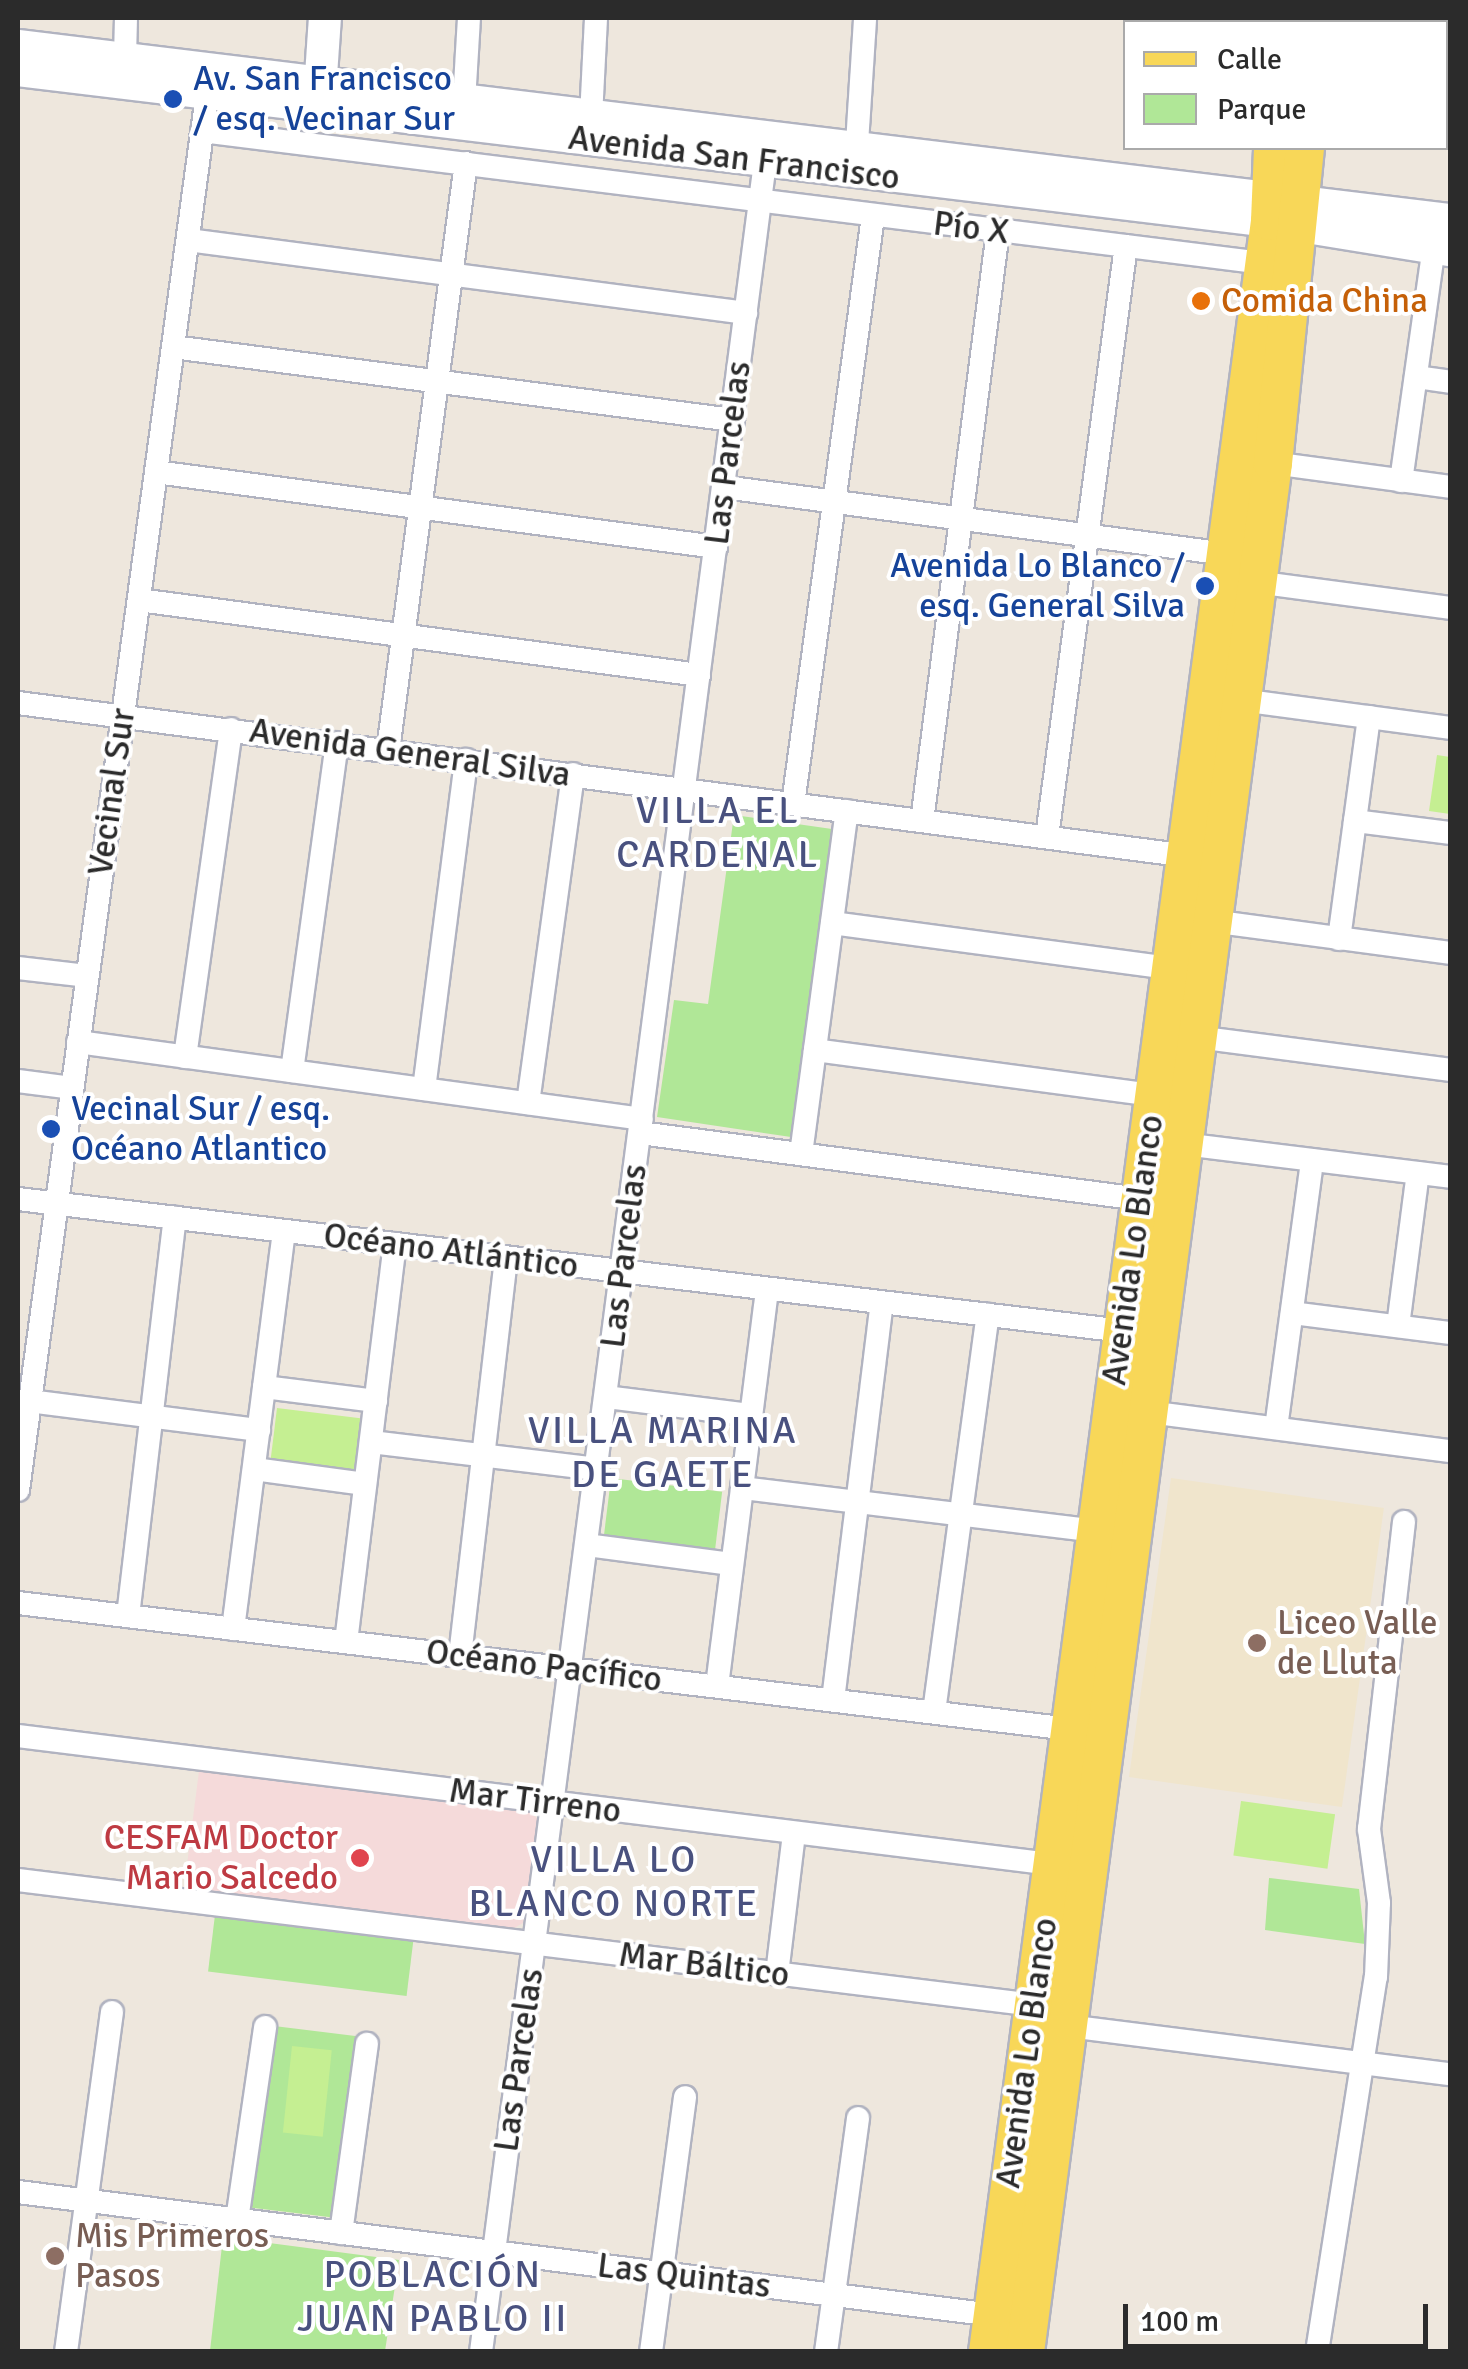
<!DOCTYPE html>
<meta charset="utf-8">
<style>
body{margin:0}
#map{position:relative;width:1468px;height:2369px;overflow:hidden;background:#eee7dd;font-family:Signika,sans-serif}
div>[style]{position:absolute}
.education>*{inset:0;background:#f0e5cc;transform-origin:0 0}
.medical>*{inset:0;background:#f5dada}
.green>*{inset:0;background:#b0e797;transform-origin:0 0}
.pitch>*{inset:0;background:#c5ef92;transform-origin:0 0}
.roads{filter:drop-shadow(2px 0 #b1b3c0) drop-shadow(-2px 0 #b1b3c0) drop-shadow(0 2px #b1b3c0) drop-shadow(0 -2px #b1b3c0)}
.street>*{height:22px;margin:-11px;padding:0 11px;transform-origin:11px;border-radius:11px;background:#fff}
.secondary>*{height:32px;margin:-16px;padding:0 16px;transform-origin:16px;border-radius:16px;background:#fff}
.primary>*{height:38px;margin:-19px;padding:0 19px;transform-origin:19px;border-radius:19px;background:#f8d758}
.dots>*{width:28px;height:28px;translate:-50% -50%;box-sizing:border-box;border:5px solid #fff;border-radius:50%}
span{translate:-50% -50%;white-space:nowrap;text-align:center;line-height:1.15;-webkit-text-stroke:8px #fff;paint-order:stroke}
.transit-label{font-size:35px;color:#164399}
.left{translate:0 -50%;text-align:left}
.right{translate:-100% -50%;text-align:right}
.street-label{font-size:35px;color:#2b2b2b}
.food-label{font-size:35px;color:#c56008}
.education-label{font-size:35px;color:#785e54}
.health-label{font-size:35px;color:#be3a42}
.neighbourhood-label{font-size:38px;color:#49517f;letter-spacing:2.5px}
.frame{position:absolute;inset:0;border:20px solid #2b2b2b;pointer-events:none}
.legend{position:absolute;left:1123px;top:20px;width:325px;height:130px;box-sizing:border-box;background:#fff;border:2px solid #aaa;margin:0;padding:12px 18px;list-style:none;font-size:30px;color:#2b2b2b}
.legend li{display:flex;align-items:center;gap:20px;height:50px}
.legend b{width:50px;border:2px solid #aaa}
.scale{position:absolute;left:1123px;top:2304px;width:305px;height:45px;box-sizing:border-box;border:5px solid #2b2b2b;border-top:0;padding-left:12px;font-size:30px;line-height:35px;white-space:nowrap;color:#2b2b2b;-webkit-text-stroke:8px #fff;paint-order:stroke}
</style>
<div id="map">
<div class="education">
<div style="left:1171px;top:1478px;width:215px;height:302px;rotate:8deg"></div>
</div>
<div class="medical">
<div style="clip-path:polygon(199px 1771px,529px 1812px,538px 1819px,523px 1923px,509px 1931px,183px 1896px)"></div>
</div>
<div class="green">
<div style="clip-path:polygon(734px 815px,832px 829px,791px 1137px,657px 1117px,674px 1000px,708px 1004px)"></div>
<div style="left:611px;top:1478px;width:112px;height:58px;rotate:7deg"></div>
<div style="clip-path:polygon(1269px 1878px,1359px 1889px,1365px 1944px,1265px 1930px)"></div>
<div style="left:215px;top:1915px;width:200px;height:57px;rotate:7deg"></div>
<div style="left:274px;top:2026px;width:86px;height:183px;rotate:7deg"></div>
<div style="clip-path:polygon(223px 2237px,399px 2260px,385px 2351px,210px 2351px)"></div>
</div>
<div class="pitch">
<div style="clip-path:polygon(1437px 755px,1450px 757px,1450px 814px,1429px 811px)"></div>
<div style="left:277px;top:1408px;width:86px;height:52px;rotate:7deg"></div>
<div style="left:1241px;top:1801px;width:95px;height:55px;rotate:8deg"></div>
<div style="left:292px;top:2046px;width:40px;height:87px;rotate:6deg"></div>
</div>
<div class="roads">
<div class="street">
<div style="left:1246px;top:18px;width:32px;rotate:2deg"></div>
<div style="left:125px;top:58px;width:40px;rotate:-88.6deg"></div>
<div style="left:464px;top:102px;width:84px;rotate:-86.6deg"></div>
<div style="left:591px;top:117px;width:99px;rotate:-87.1deg"></div>
<div style="left:202px;top:131px;width:1070px;rotate:7.09deg"></div>
<div style="left:856px;top:159px;width:141px;rotate:-86.3deg"></div>
<div style="left:188px;top:240px;width:563px;rotate:7.45deg"></div>
<div style="left:173px;top:347px;width:565px;rotate:7.43deg"></div>
<div style="left:1416px;top:377px;width:34px;rotate:8deg"></div>
<div style="left:1273px;top:463px;width:179px;rotate:7.7deg"></div>
<div style="left:156px;top:472px;width:565px;rotate:7.63deg"></div>
<div style="left:1401px;top:481px;width:236px;rotate:-82deg"></div>
<div style="left:724px;top:487px;width:506px;rotate:7.6deg"></div>
<div style="left:1256px;top:582px;width:196px;rotate:7.6deg"></div>
<div style="left:139px;top:600px;width:565px;rotate:7.63deg"></div>
<div style="left:1241px;top:700px;width:211px;rotate:7.6deg"></div>
<div style="left:18px;top:703px;width:1188px;rotate:7.45deg"></div>
<div style="left:388px;top:750px;width:592px;rotate:-82.43deg"></div>
<div style="left:793px;top:804px;width:593px;rotate:-82.25deg"></div>
<div style="left:922px;top:821px;width:595px;rotate:-82.66deg"></div>
<div style="left:1355px;top:821px;width:96px;rotate:7.2deg"></div>
<div style="left:1047px;top:837px;width:596px;rotate:-82.39deg"></div>
<div style="left:1211px;top:921px;width:241px;rotate:7.6deg"></div>
<div style="left:832px;top:923px;width:342px;rotate:7.6deg"></div>
<div style="left:1339px;top:939px;width:224px;rotate:-82.3deg"></div>
<div style="left:18px;top:968px;width:69px;rotate:6.6deg"></div>
<div style="left:1197px;top:1037px;width:255px;rotate:7.4deg"></div>
<div style="left:78px;top:1042px;width:569px;rotate:7.77deg"></div>
<div style="left:815px;top:1050px;width:342px;rotate:7.6deg"></div>
<div style="left:185px;top:1057px;width:331px;rotate:-82deg"></div>
<div style="left:292px;top:1071px;width:331px;rotate:-82.2deg"></div>
<div style="left:18px;top:1081px;width:54px;rotate:7.4deg"></div>
<div style="left:424px;top:1089px;width:332px;rotate:-82.7deg"></div>
<div style="left:528px;top:1103px;width:332px;rotate:-82.2deg"></div>
<div style="left:640px;top:1133px;width:504px;rotate:7.52deg"></div>
<div style="left:1183px;top:1144px;width:269px;rotate:7deg"></div>
<div style="left:801px;top:1154px;width:346px;rotate:-82.4deg"></div>
<div style="left:18px;top:1199px;width:1113px;rotate:6.81deg"></div>
<div style="left:1292px;top:1313px;width:159px;rotate:7.2deg"></div>
<div style="left:1398px;top:1326px;width:154px;rotate:-82.6deg"></div>
<div style="left:264px;top:1387px;width:113px;rotate:7.1deg"></div>
<div style="left:606px;top:1397px;width:146px;rotate:7.1deg"></div>
<div style="left:29px;top:1401px;width:232px;rotate:7.2deg"></div>
<div style="left:1149px;top:1412px;width:304px;rotate:7.4deg"></div>
<div style="left:1276px;top:1428px;width:270px;rotate:-82.3deg"></div>
<div style="left:371px;top:1442px;width:228px;rotate:6.8deg"></div>
<div style="left:254px;top:1469px;width:112px;rotate:7.7deg"></div>
<div style="left:742px;top:1488px;width:357px;rotate:6.9deg"></div>
<div style="left:18px;top:1490px;width:1408px;rotate:-82.28deg"></div>
<div style="left:587px;top:1545px;width:146px;rotate:7.5deg"></div>
<div style="left:18px;top:1603px;width:1060px;rotate:6.83deg"></div>
<div style="left:128px;top:1616px;width:401px;rotate:-83.3deg"></div>
<div style="left:233px;top:1629px;width:401px;rotate:-82.7deg"></div>
<div style="left:346px;top:1642px;width:401px;rotate:-83deg"></div>
<div style="left:460px;top:1656px;width:401px;rotate:-83.4deg"></div>
<div style="left:717px;top:1686px;width:400px;rotate:-82.8deg"></div>
<div style="left:833px;top:1700px;width:400px;rotate:-83deg"></div>
<div style="left:934px;top:1712px;width:401px;rotate:-82.3deg"></div>
<div style="left:18px;top:1736px;width:1042px;rotate:7.06deg"></div>
<div style="left:18px;top:1880px;width:1024px;rotate:7.01deg"></div>
<div style="left:777px;top:1974px;width:142px;rotate:-83.1deg"></div>
<div style="left:1068px;top:2026px;width:385px;rotate:7.2deg"></div>
<div style="left:18px;top:2192px;width:983px;rotate:7.19deg"></div>
<div style="left:237px;top:2220px;width:195px;rotate:-81.7deg"></div>
<div style="left:341px;top:2233px;width:191px;rotate:-82.2deg"></div>
<div style="left:66px;top:2352px;width:343px;rotate:-82.3deg"></div>
<div style="left:481px;top:2352px;width:2209px;rotate:-82.61deg"></div>
<div style="left:651px;top:2352px;width:257px;rotate:-82.4deg"></div>
<div style="left:826px;top:2352px;width:236px;rotate:-82.2deg"></div>
<div style="left:1317px;top:2352px;width:380px;rotate:-81.1deg"></div>
<div style="left:1376px;top:1977px;width:74px;rotate:-87.7deg"></div>
<div style="left:1379px;top:1903px;width:75px;rotate:-97.7deg"></div>
<div style="left:1369px;top:1829px;width:309px;rotate:-83.5deg"></div>
</div>
<div class="secondary">
<div style="left:18px;top:46px;width:1443px;rotate:6.93deg"></div>
<div style="left:18px;top:70px;width:1261px;rotate:6.88deg"></div>
<div style="left:1270px;top:221px;width:182px;rotate:9.2deg"></div>
<div style="left:319px;top:105px;width:87px;rotate:-86.1deg"></div>
</div>
<div class="primary">
<div style="left:1278px;top:22px;width:4px;rotate:-76deg"></div>
<div style="left:1310px;top:22px;width:4px;rotate:-90deg"></div>
<div style="left:988px;top:2352px;width:2150px;rotate:-82.46deg"></div>
<div style="left:1270px;top:221px;width:73px;rotate:-87.6deg"></div>
<div style="left:1025px;top:2352px;width:1905px;rotate:-82.52deg"></div>
<div style="left:1273px;top:463px;width:317px;rotate:-84.2deg"></div>
</div>
</div>
<div class="dots">
<div style="left:173px;top:99px;background:#1a4fb4"></div>
<div style="left:1201px;top:301px;background:#e8710a"></div>
<div style="left:1205px;top:586px;background:#1a4fb4"></div>
<div style="left:51px;top:1129px;background:#1a4fb4"></div>
<div style="left:1257px;top:1643px;background:#8d6e63"></div>
<div style="left:360px;top:1858px;background:#e0444e"></div>
<div style="left:55px;top:2256px;background:#8d6e63"></div>
</div>
<div class="transit-label">
<span class="left" style="left:193px;top:99px">Av. San Francisco<br>/ esq. Vecinar Sur</span>
<span class="right" style="left:1185px;top:586px">Avenida Lo Blanco /<br>esq. General Silva</span>
<span class="left" style="left:71px;top:1129px">Vecinal Sur / esq.<br>Océano Atlantico</span>
</div>
<div class="street-label">
<span style="left:734px;top:158px;rotate:7deg">Avenida San Francisco</span>
<span style="left:971px;top:228px;rotate:7deg">Pío X</span>
<span style="left:728px;top:453px;rotate:-83deg">Las Parcelas</span>
<span style="left:410px;top:753px;rotate:8deg">Avenida General Silva</span>
<span style="left:112px;top:792px;rotate:-82deg">Vecinal Sur</span>
<span style="left:1133px;top:1250px;rotate:-82deg">Avenida Lo Blanco</span>
<span style="left:451px;top:1251px;rotate:7deg">Océano Atlántico</span>
<span style="left:624px;top:1256px;rotate:-83deg">Las Parcelas</span>
<span style="left:544px;top:1666px;rotate:7deg">Océano Pacífico</span>
<span style="left:535px;top:1801px;rotate:7deg">Mar Tirreno</span>
<span style="left:704px;top:1965px;rotate:7deg">Mar Báltico</span>
<span style="left:1027px;top:2053px;rotate:-82deg">Avenida Lo Blanco</span>
<span style="left:519px;top:2060px;rotate:-82deg">Las Parcelas</span>
<span style="left:684px;top:2276px;rotate:7deg">Las Quintas</span>
</div>
<div class="food-label">
<span class="left" style="left:1221px;top:301px">Comida China</span>
</div>
<div class="education-label">
<span class="left" style="left:1277px;top:1643px">Liceo Valle<br>de Lluta</span>
<span class="left" style="left:75px;top:2256px">Mis Primeros<br>Pasos</span>
</div>
<div class="health-label">
<span class="right" style="left:338px;top:1858px">CESFAM Doctor<br>Mario Salcedo</span>
</div>
<div class="neighbourhood-label">
<span style="left:718px;top:833px">VILLA EL<br>CARDENAL</span>
<span style="left:663px;top:1453px">VILLA MARINA<br>DE GAETE</span>
<span style="left:614px;top:1882px">VILLA LO<br>BLANCO NORTE</span>
<span style="left:433px;top:2297px">POBLACIÓN<br>JUAN PABLO II</span>
</div>
<div class="frame"></div>
<ul class="legend">
<li><b style="height:12px;background:#f8d758"></b>Calle</li>
<li><b style="height:28px;background:#b0e797"></b>Parque</li>
</ul>
<div class="scale">100 m</div>
</div>
